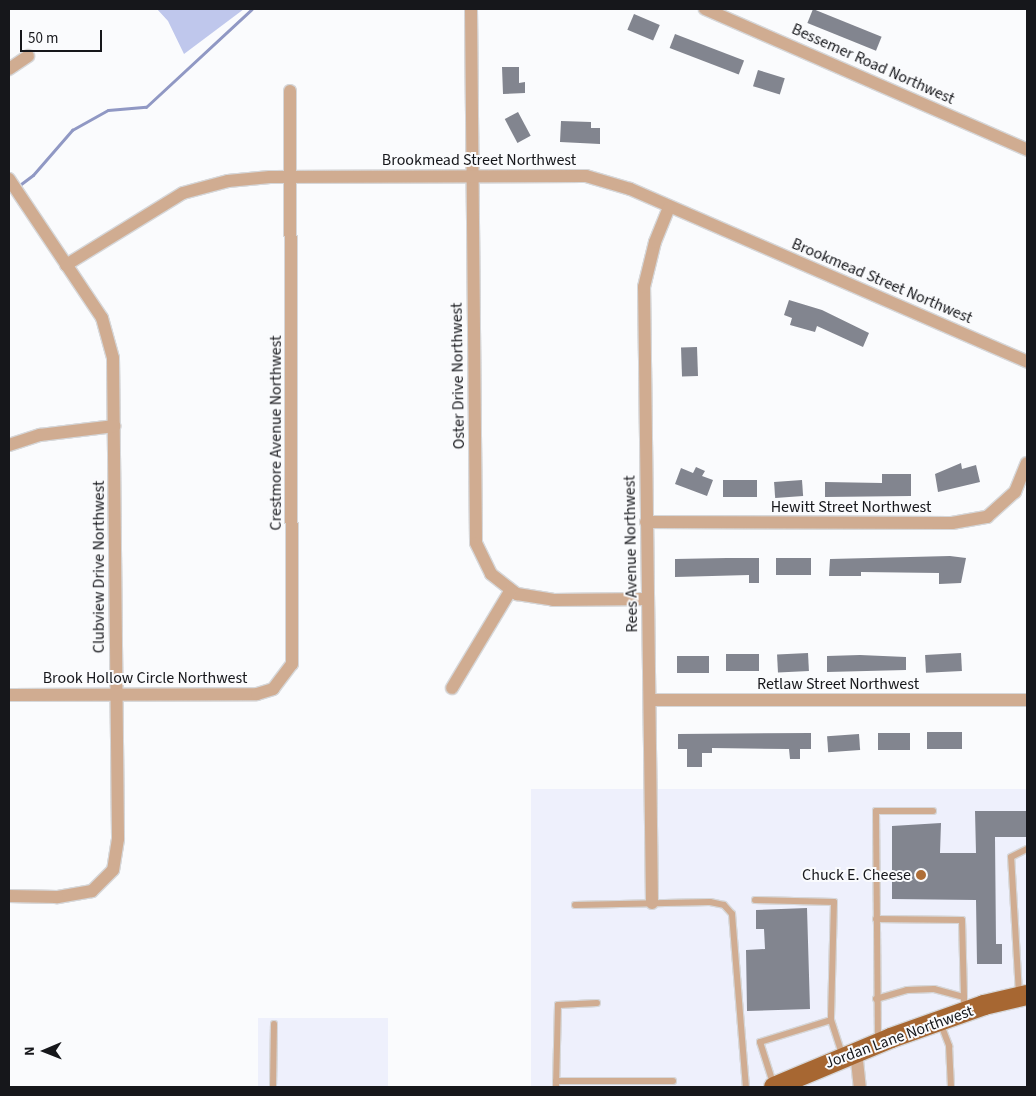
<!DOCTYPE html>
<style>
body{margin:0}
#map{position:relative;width:1036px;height:1096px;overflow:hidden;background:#fafbfd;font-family:"Source Sans 3",sans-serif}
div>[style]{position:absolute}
.built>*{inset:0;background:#eef0fc;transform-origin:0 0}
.green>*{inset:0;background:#bfc7ec}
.stream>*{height:3px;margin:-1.5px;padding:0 1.5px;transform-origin:1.5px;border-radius:1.5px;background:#9098c4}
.building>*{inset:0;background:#82858f;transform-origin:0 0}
.roads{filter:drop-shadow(1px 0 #d6d7d9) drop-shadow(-1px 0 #d6d7d9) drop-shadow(0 1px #d6d7d9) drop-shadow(0 -1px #d6d7d9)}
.lane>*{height:6px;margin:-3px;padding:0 3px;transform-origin:3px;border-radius:3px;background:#d0ac91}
.street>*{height:12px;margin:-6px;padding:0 6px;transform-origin:6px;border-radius:6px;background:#d0ac91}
.primary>*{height:20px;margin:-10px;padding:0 10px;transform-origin:10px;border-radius:10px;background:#a76732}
.dots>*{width:14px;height:14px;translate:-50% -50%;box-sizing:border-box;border:2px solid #fafbfd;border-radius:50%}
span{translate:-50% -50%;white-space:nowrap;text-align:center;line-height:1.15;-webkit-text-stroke:4px #fafbfd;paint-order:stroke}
.street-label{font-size:16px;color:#16171b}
.poi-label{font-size:16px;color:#16171b}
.right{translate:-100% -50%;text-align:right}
.frame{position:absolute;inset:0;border:10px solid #16171b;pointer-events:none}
.north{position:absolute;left:20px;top:1026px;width:50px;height:50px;-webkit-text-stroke:4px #fafbfd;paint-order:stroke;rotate:269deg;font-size:14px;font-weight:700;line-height:20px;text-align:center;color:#16171b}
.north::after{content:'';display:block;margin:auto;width:18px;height:22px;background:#16171b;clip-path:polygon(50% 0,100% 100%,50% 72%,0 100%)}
.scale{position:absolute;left:20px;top:30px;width:82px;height:22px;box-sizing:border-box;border:2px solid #16171b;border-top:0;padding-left:6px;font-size:15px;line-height:18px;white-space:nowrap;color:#16171b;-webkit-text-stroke:4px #fafbfd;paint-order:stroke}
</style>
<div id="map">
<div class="built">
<div style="left:531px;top:789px;width:496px;height:298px"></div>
<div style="left:388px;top:1018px;width:69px;height:130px;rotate:90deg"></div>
</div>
<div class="green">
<div style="clip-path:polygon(157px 9px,244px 9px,184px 54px,168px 21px)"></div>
</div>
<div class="stream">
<div style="left:17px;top:187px;width:20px;rotate:-37deg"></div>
<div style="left:33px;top:175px;width:60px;rotate:-49.1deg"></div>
<div style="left:72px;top:130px;width:41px;rotate:-29.1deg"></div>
<div style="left:108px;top:110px;width:38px;rotate:-5deg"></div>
<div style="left:146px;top:107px;width:144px;rotate:-42.8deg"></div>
</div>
<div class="building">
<div style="left:813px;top:9px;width:74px;height:15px;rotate:22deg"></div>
<div style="left:634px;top:14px;width:28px;height:17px;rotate:23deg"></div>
<div style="left:675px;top:34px;width:74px;height:15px;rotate:21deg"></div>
<div style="clip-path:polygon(502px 67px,519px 67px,519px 83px,525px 82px,525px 93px,503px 94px)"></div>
<div style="left:758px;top:70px;width:28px;height:17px;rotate:17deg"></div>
<div style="left:518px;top:112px;width:27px;height:15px;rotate:62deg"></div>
<div style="clip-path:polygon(561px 121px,591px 122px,591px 128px,600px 128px,600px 144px,560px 142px)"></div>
<div style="clip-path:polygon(789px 300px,822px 310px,869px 333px,863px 347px,817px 326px,815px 332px,790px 325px,792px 318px,784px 315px)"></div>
<div style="left:697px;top:347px;width:29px;height:16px;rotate:88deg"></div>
<div style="clip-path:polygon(961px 463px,962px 469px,976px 465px,980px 482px,938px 492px,935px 474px)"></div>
<div style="clip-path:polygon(696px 467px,705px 471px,702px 476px,713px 480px,707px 496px,675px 484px,681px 468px,693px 473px)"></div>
<div style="clip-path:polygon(882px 474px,911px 474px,911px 496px,825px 497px,825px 482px,882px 483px)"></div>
<div style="left:723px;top:480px;width:34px;height:17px"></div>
<div style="left:802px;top:480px;width:16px;height:28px;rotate:86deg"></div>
<div style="clip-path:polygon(950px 556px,966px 558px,961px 583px,939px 584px,939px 573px,861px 572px,861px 576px,829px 576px,830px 559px)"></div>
<div style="clip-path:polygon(727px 558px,759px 558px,759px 583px,749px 583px,749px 575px,675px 577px,675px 559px)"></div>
<div style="left:776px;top:558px;width:35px;height:17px"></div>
<div style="left:808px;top:653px;width:18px;height:31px;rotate:87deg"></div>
<div style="left:961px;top:653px;width:18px;height:36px;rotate:87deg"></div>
<div style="left:759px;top:654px;width:17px;height:33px;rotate:90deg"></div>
<div style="clip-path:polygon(860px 655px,906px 657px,906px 670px,827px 672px,827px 656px)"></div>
<div style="left:677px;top:656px;width:32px;height:17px"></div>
<div style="left:927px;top:732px;width:35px;height:17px"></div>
<div style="clip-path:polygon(811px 733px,811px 749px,800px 749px,800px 759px,790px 759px,789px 749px,712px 748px,712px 753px,702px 753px,702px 767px,687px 767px,687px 749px,678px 749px,678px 734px)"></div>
<div style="left:878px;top:733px;width:32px;height:17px"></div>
<div style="left:859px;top:734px;width:16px;height:32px;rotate:86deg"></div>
<div style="clip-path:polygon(975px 811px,1027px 811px,1027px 837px,995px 837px,996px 944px,1002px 944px,1002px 964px,977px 964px,976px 900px,892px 899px,892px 826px,941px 823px,940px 853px,976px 853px)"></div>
<div style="clip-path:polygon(807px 908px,810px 1009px,747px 1011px,746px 950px,765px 949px,764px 929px,756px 929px,756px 910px)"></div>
</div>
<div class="roads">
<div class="lane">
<div style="left:755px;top:900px;width:79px;rotate:1.5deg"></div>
<div style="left:834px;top:902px;width:118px;rotate:91.5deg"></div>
<div style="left:575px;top:905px;width:135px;rotate:-1.3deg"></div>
<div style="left:710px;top:902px;width:14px;rotate:12deg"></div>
<div style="left:724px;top:905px;width:12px;rotate:48deg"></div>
<div style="left:732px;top:914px;width:174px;rotate:85.4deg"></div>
<div style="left:876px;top:919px;width:86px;rotate:0.7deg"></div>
<div style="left:962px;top:920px;width:77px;rotate:88.5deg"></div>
<div style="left:1019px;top:994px;width:137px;rotate:-93.3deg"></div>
<div style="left:1011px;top:857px;width:18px;rotate:-27deg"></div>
<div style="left:876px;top:999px;width:32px;rotate:-16deg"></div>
<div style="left:907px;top:990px;width:27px;rotate:-2deg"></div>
<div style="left:934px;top:989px;width:31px;rotate:15deg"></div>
<div style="left:964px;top:997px;width:4px;rotate:90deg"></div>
<div style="left:940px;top:1022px;width:26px;rotate:69deg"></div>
<div style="left:949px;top:1046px;width:41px;rotate:87.2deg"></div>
<div style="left:878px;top:1042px;width:231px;rotate:-90.5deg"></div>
<div style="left:876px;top:811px;width:57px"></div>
<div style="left:556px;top:1081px;width:117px"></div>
<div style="left:773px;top:1083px;width:43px;rotate:-107.6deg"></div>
<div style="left:760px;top:1042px;width:74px;rotate:-17.2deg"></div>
<div style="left:831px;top:1020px;width:38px;rotate:72deg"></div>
<div style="left:273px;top:1087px;width:63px;rotate:-89.1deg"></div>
<div style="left:556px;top:1087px;width:82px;rotate:-88.6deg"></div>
<div style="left:558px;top:1005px;width:39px;rotate:-3deg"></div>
</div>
<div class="street">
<div style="left:471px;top:9px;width:534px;rotate:89.46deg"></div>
<div style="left:476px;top:543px;width:34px;rotate:64deg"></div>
<div style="left:491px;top:574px;width:33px;rotate:38deg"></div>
<div style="left:517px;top:594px;width:36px;rotate:9deg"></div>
<div style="left:553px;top:600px;width:95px;rotate:-0.6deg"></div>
<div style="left:705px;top:9px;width:352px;rotate:23.6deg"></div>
<div style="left:9px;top:69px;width:23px;rotate:-34deg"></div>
<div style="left:9px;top:179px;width:167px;rotate:56.2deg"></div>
<div style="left:102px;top:318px;width:41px;rotate:74.6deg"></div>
<div style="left:113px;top:358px;width:481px;rotate:89.4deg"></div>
<div style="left:118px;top:839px;width:31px;rotate:99deg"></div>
<div style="left:113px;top:870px;width:30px;rotate:135deg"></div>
<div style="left:92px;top:891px;width:36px;rotate:170deg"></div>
<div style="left:57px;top:897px;width:48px;rotate:-178.8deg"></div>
<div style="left:66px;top:265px;width:137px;rotate:-31.6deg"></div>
<div style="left:183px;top:193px;width:47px;rotate:-14.9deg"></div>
<div style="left:228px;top:181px;width:42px;rotate:-5.4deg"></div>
<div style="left:270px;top:177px;width:316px;rotate:-0.2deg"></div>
<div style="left:586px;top:176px;width:46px;rotate:16.5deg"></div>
<div style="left:630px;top:189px;width:433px;rotate:23.5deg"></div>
<div style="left:9px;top:445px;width:33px;rotate:-18deg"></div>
<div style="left:40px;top:435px;width:75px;rotate:-6.9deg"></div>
<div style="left:646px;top:522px;width:306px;rotate:0.2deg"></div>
<div style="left:952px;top:523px;width:36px;rotate:-10deg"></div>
<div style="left:987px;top:517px;width:38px;rotate:-42deg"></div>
<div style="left:1015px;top:492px;width:31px;rotate:-68deg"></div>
<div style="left:452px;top:688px;width:114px;rotate:-59deg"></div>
<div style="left:9px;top:695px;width:248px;rotate:-0.2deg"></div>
<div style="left:257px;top:694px;width:17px;rotate:-17deg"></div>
<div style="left:273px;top:689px;width:31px;rotate:-53deg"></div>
<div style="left:292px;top:664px;width:573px;rotate:-90.2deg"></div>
<div style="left:650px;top:700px;width:377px"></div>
<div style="left:652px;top:903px;width:616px;rotate:-90.74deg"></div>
<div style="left:644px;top:287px;width:46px;rotate:-76.3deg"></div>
<div style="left:655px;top:242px;width:37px;rotate:-68deg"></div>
<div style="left:856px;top:1051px;width:36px;rotate:84deg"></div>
</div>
<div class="primary">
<div style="left:774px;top:1087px;width:127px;rotate:-22.7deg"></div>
<div style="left:891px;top:1038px;width:99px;rotate:-19.5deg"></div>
<div style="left:984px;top:1005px;width:44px;rotate:-13.1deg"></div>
</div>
</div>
<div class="dots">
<div style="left:921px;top:875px;background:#af6e37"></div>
</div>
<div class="street-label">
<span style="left:873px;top:64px;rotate:24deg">Bessemer Road Northwest</span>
<span style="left:479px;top:160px">Brookmead Street Northwest</span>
<span style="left:882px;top:281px;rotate:23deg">Brookmead Street Northwest</span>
<span style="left:458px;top:376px;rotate:-91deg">Oster Drive Northwest</span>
<span style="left:276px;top:433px;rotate:-90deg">Crestmore Avenue Northwest</span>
<span style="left:851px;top:507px">Hewitt Street Northwest</span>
<span style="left:631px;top:554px;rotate:-91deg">Rees Avenue Northwest</span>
<span style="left:99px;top:567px;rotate:-90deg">Clubview Drive Northwest</span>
<span style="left:145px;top:678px">Brook Hollow Circle Northwest</span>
<span style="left:838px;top:684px">Retlaw Street Northwest</span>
<span style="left:899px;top:1037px;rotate:-20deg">Jordan Lane Northwest</span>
</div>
<div class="poi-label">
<span class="right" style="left:911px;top:875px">Chuck E. Cheese</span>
</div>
<div class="frame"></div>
<div class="north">N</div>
<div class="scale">50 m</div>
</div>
